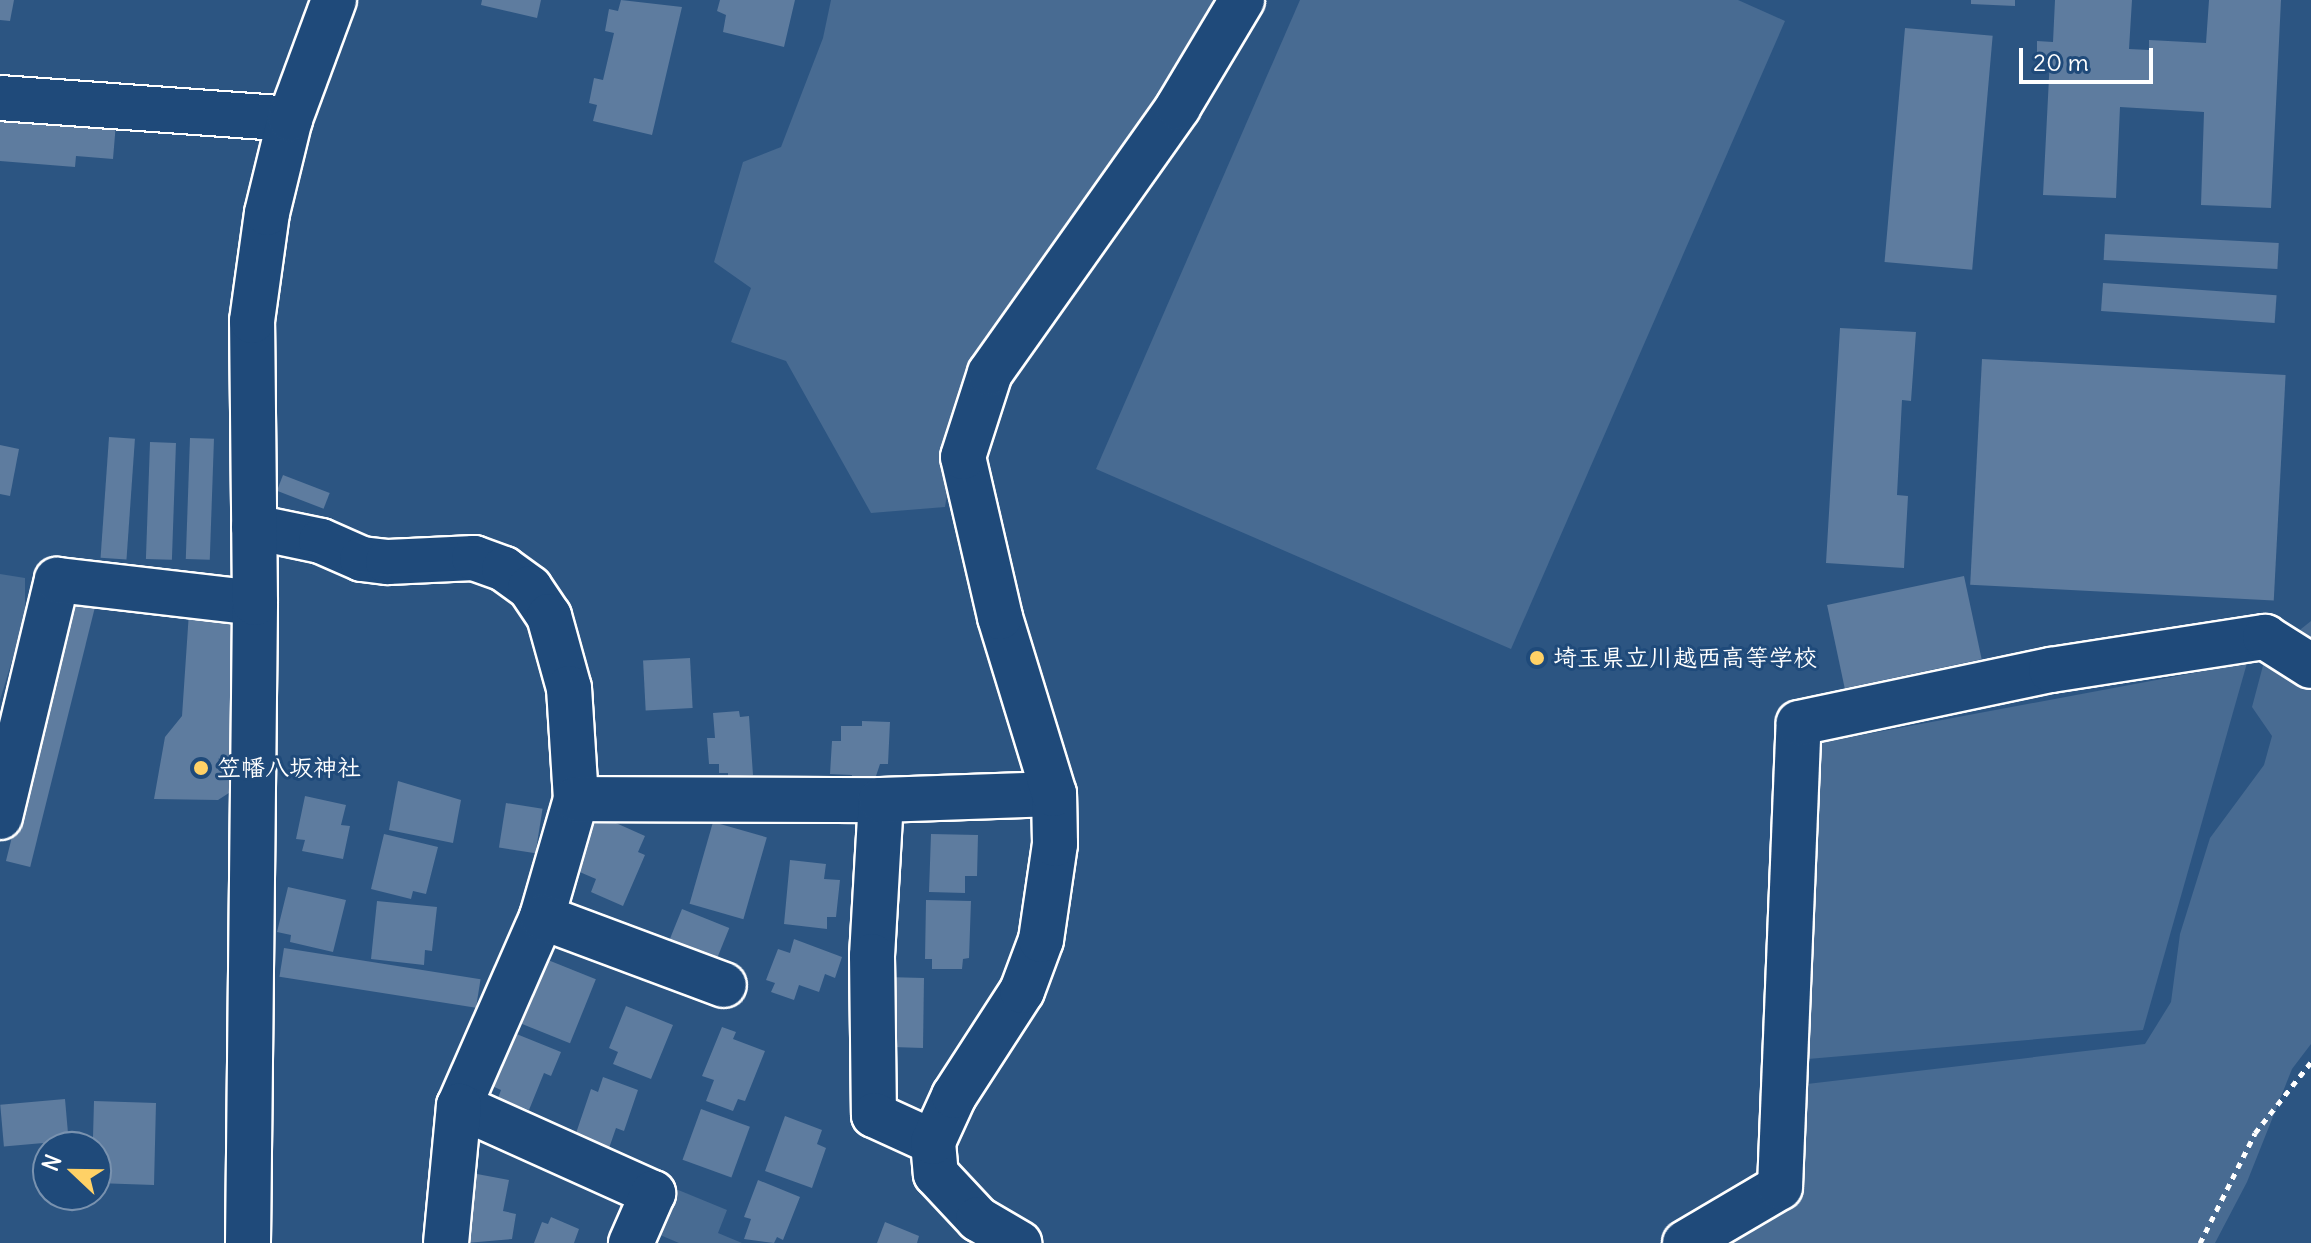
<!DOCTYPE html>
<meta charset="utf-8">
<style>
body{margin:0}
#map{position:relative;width:2311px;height:1243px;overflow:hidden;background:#2c5582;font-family:Delius,"Klee One",sans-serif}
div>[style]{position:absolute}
.green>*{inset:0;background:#486b92}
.building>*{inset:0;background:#5e7c9f;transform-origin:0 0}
.path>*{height:5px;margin-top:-2.5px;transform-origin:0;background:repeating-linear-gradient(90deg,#fff 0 6px,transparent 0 12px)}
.roads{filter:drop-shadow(2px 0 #fff) drop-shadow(-2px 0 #fff) drop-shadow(0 2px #fff) drop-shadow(0 -2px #fff)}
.minor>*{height:44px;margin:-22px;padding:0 22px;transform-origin:22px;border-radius:22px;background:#1f4a7a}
.dots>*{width:22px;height:22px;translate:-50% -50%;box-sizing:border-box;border:4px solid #1f4a7a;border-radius:50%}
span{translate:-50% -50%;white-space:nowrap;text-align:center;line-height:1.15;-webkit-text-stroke:6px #1f4a7a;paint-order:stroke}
.poi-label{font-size:24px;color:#fff;font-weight:700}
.left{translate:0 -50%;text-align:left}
.north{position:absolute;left:32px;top:1131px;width:80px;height:80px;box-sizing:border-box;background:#1f4a7a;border:2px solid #7992af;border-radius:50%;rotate:292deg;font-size:22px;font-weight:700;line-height:32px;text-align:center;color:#fff}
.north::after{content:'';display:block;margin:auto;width:28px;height:36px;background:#ffd166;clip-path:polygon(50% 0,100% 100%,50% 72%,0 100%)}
.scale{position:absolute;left:2019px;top:48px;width:134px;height:36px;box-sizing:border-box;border:4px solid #fff;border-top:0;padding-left:10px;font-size:24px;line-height:28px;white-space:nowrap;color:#fff;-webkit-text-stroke:6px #1f4a7a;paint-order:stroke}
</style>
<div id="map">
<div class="green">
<div style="clip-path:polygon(831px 0,1217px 0,1141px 127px,966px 377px,945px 507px,871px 513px,786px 361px,731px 342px,751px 288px,714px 262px,743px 162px,781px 147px,823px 38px)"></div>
<div style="clip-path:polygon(1300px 0,1738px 0,1785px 21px,1511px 649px,1096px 469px)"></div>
<div style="clip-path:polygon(0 574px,25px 578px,25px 618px,0 700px)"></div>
<div style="clip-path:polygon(2311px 621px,2311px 1044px,2292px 1069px,2247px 1182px,2215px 1243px,1715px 1243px,1797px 1132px,1807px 1084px,2145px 1044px,2171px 1002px,2180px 934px,2210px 838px,2264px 765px,2272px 736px,2252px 707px,2265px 658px)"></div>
<div style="clip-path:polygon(2247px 663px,2143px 1030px,1808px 1059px,1819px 743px)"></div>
<div style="clip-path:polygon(671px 1187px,727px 1210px,718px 1233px,742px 1243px,679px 1243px,653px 1232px)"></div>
</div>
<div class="building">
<div style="clip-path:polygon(0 0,14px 0,10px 21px,0 20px)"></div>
<div style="clip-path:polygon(482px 0,541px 0,537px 18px,481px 5px)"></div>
<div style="clip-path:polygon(621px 0,682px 7px,652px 135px,593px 121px,597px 105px,589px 103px,594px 78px,603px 80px,614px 33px,605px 31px,609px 9px,618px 11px)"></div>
<div style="clip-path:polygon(720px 0,795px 0,784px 47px,723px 32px,726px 15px,717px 11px)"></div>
<div style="clip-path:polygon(1971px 0,2015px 0,2015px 6px,1971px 4px)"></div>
<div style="clip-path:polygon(2055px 0,2132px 0,2129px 49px,2149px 50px,2149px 40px,2206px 43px,2209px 0,2281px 0,2271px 208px,2201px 205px,2204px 112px,2120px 107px,2116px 198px,2043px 195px,2050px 58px,2037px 57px,2037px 41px,2053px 42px)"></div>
<div style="left:1905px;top:28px;width:88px;height:235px;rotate:5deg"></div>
<div style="clip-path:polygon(0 114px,116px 123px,113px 159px,76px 156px,75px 167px,0 161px)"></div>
<div style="left:2105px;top:234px;width:174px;height:26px;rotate:3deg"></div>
<div style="left:2103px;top:283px;width:174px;height:28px;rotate:4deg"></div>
<div style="clip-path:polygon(1840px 328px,1916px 332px,1911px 401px,1902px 400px,1897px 495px,1908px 496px,1904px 568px,1826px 563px)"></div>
<div style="left:1982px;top:359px;width:304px;height:226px;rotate:3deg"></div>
<div style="left:109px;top:437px;width:26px;height:121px;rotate:4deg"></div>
<div style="left:190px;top:438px;width:24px;height:121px;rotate:2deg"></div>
<div style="left:150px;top:442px;width:26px;height:117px;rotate:2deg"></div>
<div style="clip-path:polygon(0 445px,19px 449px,10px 496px,0 494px)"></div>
<div style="left:283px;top:475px;width:50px;height:17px;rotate:21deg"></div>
<div style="left:1964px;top:576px;width:85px;height:140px;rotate:78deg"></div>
<div style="left:71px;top:600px;width:25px;height:269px;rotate:14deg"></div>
<div style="clip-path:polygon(189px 612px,232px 617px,232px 791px,218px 800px,154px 799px,165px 737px,182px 716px)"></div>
<div style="left:690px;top:658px;width:50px;height:47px;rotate:87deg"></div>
<div style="clip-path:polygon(739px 711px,740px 717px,749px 716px,753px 775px,728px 777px,728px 773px,719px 773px,719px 764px,709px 764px,707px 738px,715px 738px,713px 713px)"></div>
<div style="clip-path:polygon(862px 721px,890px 722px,888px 764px,880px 764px,873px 785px,851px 784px,852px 775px,830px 774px,832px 741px,841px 741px,841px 726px,862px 726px)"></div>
<div style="clip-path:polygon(398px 781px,461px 800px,453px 843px,389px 830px)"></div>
<div style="clip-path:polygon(305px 796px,346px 805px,341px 825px,350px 826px,343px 859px,302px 851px,305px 840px,296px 839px)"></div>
<div style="left:506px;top:803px;width:37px;height:45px;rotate:9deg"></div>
<div style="clip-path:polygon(598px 815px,645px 836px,638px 852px,645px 855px,623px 906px,591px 892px,596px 879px,575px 870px)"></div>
<div style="left:713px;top:822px;width:56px;height:85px;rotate:16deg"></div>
<div style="clip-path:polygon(384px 834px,438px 847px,426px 894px,413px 891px,411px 899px,371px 889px)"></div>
<div style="clip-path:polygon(931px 834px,978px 835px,977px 876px,965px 876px,965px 893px,929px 892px)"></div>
<div style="clip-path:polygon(790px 860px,826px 864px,824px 879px,840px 880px,836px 917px,827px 917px,827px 929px,784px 924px)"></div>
<div style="clip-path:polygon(288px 887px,346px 900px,333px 952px,290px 942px,291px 935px,277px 932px)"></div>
<div style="clip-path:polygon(926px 900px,971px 901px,969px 958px,963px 959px,962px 969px,932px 969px,932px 959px,925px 959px)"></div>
<div style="clip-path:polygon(377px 901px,437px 907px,432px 951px,425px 950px,424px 965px,371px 959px)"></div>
<div style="left:682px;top:909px;width:51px;height:40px;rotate:22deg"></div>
<div style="clip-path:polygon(794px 939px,842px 957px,835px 978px,825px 974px,819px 992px,799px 985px,794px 1000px,771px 992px,775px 983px,766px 980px,778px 949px,790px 953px)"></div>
<div style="left:284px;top:948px;width:199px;height:29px;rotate:9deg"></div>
<div style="left:543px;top:958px;width:57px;height:69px;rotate:22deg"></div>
<div style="clip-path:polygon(886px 977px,924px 978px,923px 1048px,893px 1047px)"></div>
<div style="clip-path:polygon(626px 1006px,673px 1025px,651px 1079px,613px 1064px,618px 1052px,609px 1048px)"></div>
<div style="clip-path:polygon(722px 1027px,736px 1032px,733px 1039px,765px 1051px,745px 1101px,738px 1099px,733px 1111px,706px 1101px,714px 1080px,702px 1076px)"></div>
<div style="clip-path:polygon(514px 1033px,561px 1052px,551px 1076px,544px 1073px,529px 1110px,498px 1098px,501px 1090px,492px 1086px)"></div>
<div style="clip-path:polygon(603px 1077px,638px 1090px,624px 1131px,616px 1128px,607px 1154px,573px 1142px,591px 1089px,598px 1092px)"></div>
<div style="left:65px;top:1099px;width:42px;height:65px;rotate:85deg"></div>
<div style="clip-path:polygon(94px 1101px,156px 1103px,154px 1185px,96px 1183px,96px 1147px,84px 1147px,84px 1137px,93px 1137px)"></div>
<div style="left:701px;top:1109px;width:52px;height:54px;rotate:20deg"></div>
<div style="clip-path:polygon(785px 1116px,822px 1130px,817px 1144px,826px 1148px,812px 1188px,765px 1171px)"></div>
<div style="clip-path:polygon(477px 1174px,509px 1180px,503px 1211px,516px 1214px,512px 1239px,466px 1243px)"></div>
<div style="clip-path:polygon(758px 1180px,800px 1197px,783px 1240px,777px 1237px,774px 1243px,744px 1239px,751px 1219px,744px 1217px)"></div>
<div style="clip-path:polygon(551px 1217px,579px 1229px,574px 1243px,534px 1243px,542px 1222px,548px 1224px)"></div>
<div style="clip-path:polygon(885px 1222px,919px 1236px,917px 1243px,877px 1243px)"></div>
</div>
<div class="path">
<div style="left:2200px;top:1243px;width:123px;rotate:-63.4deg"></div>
<div style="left:2255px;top:1133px;width:90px;rotate:-51.7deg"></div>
</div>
<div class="roads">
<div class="minor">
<div style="left:0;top:98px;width:291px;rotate:4.1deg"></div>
<div style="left:254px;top:527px;width:68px;rotate:11.8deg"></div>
<div style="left:321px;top:541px;width:45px;rotate:23.7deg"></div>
<div style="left:362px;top:559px;width:26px;rotate:7deg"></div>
<div style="left:388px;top:562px;width:86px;rotate:-2.7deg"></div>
<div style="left:474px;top:558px;width:32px;rotate:20deg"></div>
<div style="left:504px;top:569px;width:32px;rotate:36deg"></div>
<div style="left:530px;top:588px;width:34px;rotate:56deg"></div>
<div style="left:549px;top:616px;width:75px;rotate:74.5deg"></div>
<div style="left:569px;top:688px;width:111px;rotate:86.4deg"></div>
<div style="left:576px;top:799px;width:123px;rotate:106.1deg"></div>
<div style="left:542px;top:917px;width:206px;rotate:113.7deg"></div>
<div style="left:459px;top:1106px;width:213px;rotate:24.2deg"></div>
<div style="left:653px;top:1193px;width:55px;rotate:113.7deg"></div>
<div style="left:576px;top:799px;width:305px;rotate:0.2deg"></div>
<div style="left:881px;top:800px;width:156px;rotate:93.3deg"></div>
<div style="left:872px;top:956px;width:159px;rotate:89.3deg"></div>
<div style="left:874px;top:1115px;width:65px;rotate:24.6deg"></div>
<div style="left:933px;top:1142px;width:32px;rotate:85deg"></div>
<div style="left:936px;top:1174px;width:62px;rotate:47deg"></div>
<div style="left:978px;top:1219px;width:48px;rotate:30.3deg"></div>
<div style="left:881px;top:800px;width:173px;rotate:-2deg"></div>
<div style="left:0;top:817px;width:244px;rotate:-76.5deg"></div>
<div style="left:57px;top:580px;width:199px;rotate:6.6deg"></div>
<div style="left:542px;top:917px;width:194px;rotate:20.5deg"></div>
<div style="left:933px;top:1142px;width:51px;rotate:-65.5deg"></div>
<div style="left:954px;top:1096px;width:125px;rotate:-57.1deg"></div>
<div style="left:1022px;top:991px;width:54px;rotate:-69.6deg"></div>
<div style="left:1041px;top:940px;width:97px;rotate:-81.7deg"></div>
<div style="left:1055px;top:844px;width:50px;rotate:-91.1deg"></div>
<div style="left:1054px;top:794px;width:185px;rotate:-107deg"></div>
<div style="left:1000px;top:617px;width:164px;rotate:-103deg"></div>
<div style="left:963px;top:457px;width:88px;rotate:-72.2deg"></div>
<div style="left:990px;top:373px;width:326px;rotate:-54.7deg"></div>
<div style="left:1178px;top:107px;width:125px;rotate:-59.1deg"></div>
<div style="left:248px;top:1243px;width:640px;rotate:-89.37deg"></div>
<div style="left:255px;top:603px;width:282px;rotate:-90.6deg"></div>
<div style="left:252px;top:321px;width:109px;rotate:-82.1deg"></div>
<div style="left:267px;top:213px;width:97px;rotate:-76.3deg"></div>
<div style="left:290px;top:119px;width:127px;rotate:-69.7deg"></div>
<div style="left:446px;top:1243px;width:138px;rotate:-84.6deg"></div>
<div style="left:1685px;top:1243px;width:110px;rotate:-30.5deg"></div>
<div style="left:1780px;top:1187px;width:464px;rotate:-87.7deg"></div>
<div style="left:1799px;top:723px;width:258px;rotate:-11.9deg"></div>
<div style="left:2051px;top:670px;width:217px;rotate:-8.8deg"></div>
<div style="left:2265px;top:637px;width:54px;rotate:32.2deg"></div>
</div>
</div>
<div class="dots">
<div style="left:1537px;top:658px;background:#ffd166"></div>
<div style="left:201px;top:768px;background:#ffd166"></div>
</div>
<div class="poi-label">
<span class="left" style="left:1553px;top:658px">埼玉県立川越西高等学校</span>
<span class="left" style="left:217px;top:768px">笠幡八坂神社</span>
</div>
<div class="north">N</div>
<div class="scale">20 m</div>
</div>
